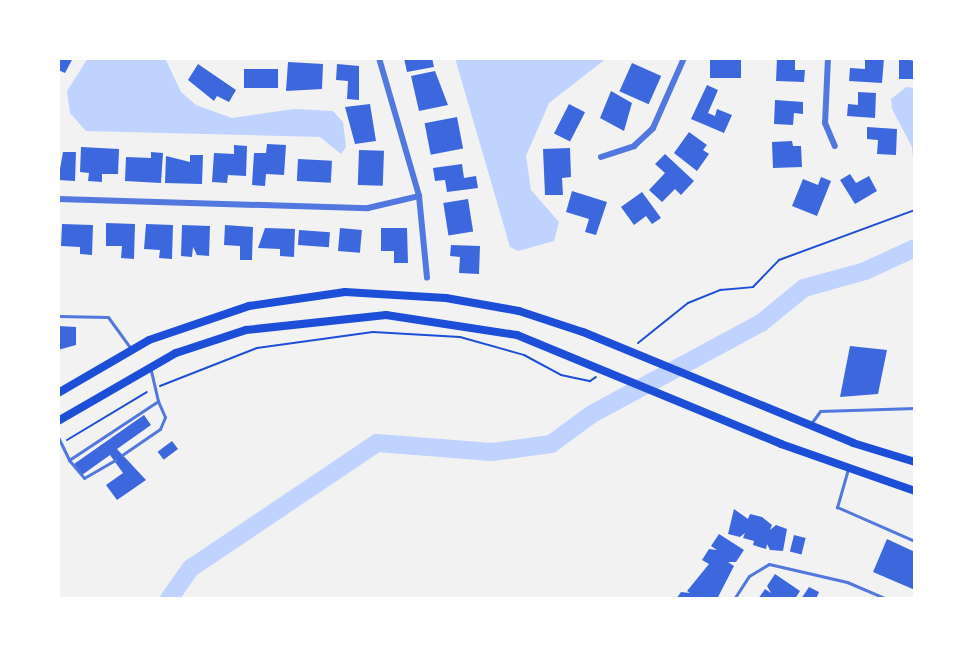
<!DOCTYPE html>
<style>
body{margin:0}
#map{position:relative;width:973px;height:657px;overflow:hidden;background:#f2f2f2;font-family:Cabin,sans-serif}
div>[style]{position:absolute}
.water>*{inset:0;background:#bfd3fe}
.river>*{height:18px;margin:-9px;padding:0 9px;transform-origin:9px;border-radius:9px;background:#bfd3fe}
.building>*{inset:0;background:#3d67dc;transform-origin:0 0}
.path>*{height:2px;margin:-1px;padding:0 1px;transform-origin:1px;border-radius:1px;background:#1d4ed8}
.service>*{height:3px;margin:-1.5px;padding:0 1.5px;transform-origin:1.5px;border-radius:1.5px;background:#5277de}
.minor>*{height:6px;margin:-3px;padding:0 3px;transform-origin:3px;border-radius:3px;background:#5277de}
.secondary>*{height:8px;margin:-4px;padding:0 4px;transform-origin:4px;border-radius:4px;background:#1d4ed8}
span{translate:-50% -50%;white-space:nowrap;text-align:center;line-height:1.15;-webkit-text-stroke:8px #fff;paint-order:stroke}
.frame{position:absolute;inset:0;border:60px solid #fff;pointer-events:none}
</style>
<div id="map">
<div class="water">
<div style="clip-path:polygon(88px 58px,165px 58px,181px 92px,196px 105px,232px 118px,294px 109px,333px 111px,343px 122px,346px 147px,341px 154px,320px 137px,86px 131px,70px 113px,67px 91px)"></div>
<div style="clip-path:polygon(455px 58px,607px 58px,549px 103px,526px 156px,531px 190px,559px 222px,554px 241px,518px 251px,510px 247px)"></div>
<div style="clip-path:polygon(906px 87px,915px 88px,915px 179px,912px 147px,892px 109px,891px 99px)"></div>
</div>
<div class="river">
<div style="left:169px;top:599px;width:38px;rotate:-55deg"></div>
<div style="left:191px;top:568px;width:224px;rotate:-33.9deg"></div>
<div style="left:377px;top:443px;width:115px;rotate:4.5deg"></div>
<div style="left:492px;top:452px;width:60px;rotate:-7.7deg"></div>
<div style="left:551px;top:444px;width:51px;rotate:-36.2deg"></div>
<div style="left:592px;top:414px;width:192px;rotate:-28.3deg"></div>
<div style="left:761px;top:323px;width:55px;rotate:-39.1deg"></div>
<div style="left:804px;top:288px;width:63px;rotate:-15.6deg"></div>
<div style="left:865px;top:271px;width:55px;rotate:-24.7deg"></div>
</div>
<div class="building">
<div style="clip-path:polygon(58px 58px,73px 58px,65px 73px,58px 70px)"></div>
<div style="clip-path:polygon(404px 58px,432px 58px,434px 67px,407px 72px)"></div>
<div style="left:710px;top:58px;width:31px;height:20px"></div>
<div style="clip-path:polygon(777px 58px,795px 58px,795px 70px,805px 70px,804px 82px,776px 81px)"></div>
<div style="clip-path:polygon(865px 58px,884px 58px,882px 83px,849px 81px,850px 68px,865px 69px)"></div>
<div style="clip-path:polygon(899px 58px,915px 61px,915px 79px,899px 79px)"></div>
<div style="clip-path:polygon(288px 62px,323px 64px,322px 89px,286px 91px)"></div>
<div style="left:632px;top:63px;width:32px;height:31px;rotate:24deg"></div>
<div style="clip-path:polygon(198px 64px,236px 90px,229px 102px,217px 96px,214px 101px,188px 80px)"></div>
<div style="clip-path:polygon(337px 64px,359px 66px,359px 100px,347px 99px,348px 81px,336px 80px)"></div>
<div style="left:244px;top:69px;width:34px;height:19px"></div>
<div style="clip-path:polygon(435px 71px,448px 105px,419px 111px,411px 76px)"></div>
<div style="clip-path:polygon(707px 85px,718px 90px,708px 113px,715px 116px,717px 109px,732px 115px,724px 133px,691px 119px)"></div>
<div style="clip-path:polygon(611px 91px,632px 103px,624px 131px,600px 118px)"></div>
<div style="clip-path:polygon(858px 92px,876px 93px,875px 118px,847px 116px,848px 104px,858px 105px)"></div>
<div style="clip-path:polygon(775px 100px,803px 102px,803px 114px,794px 113px,793px 125px,774px 124px)"></div>
<div style="clip-path:polygon(370px 104px,376px 141px,355px 144px,345px 107px)"></div>
<div style="left:569px;top:104px;width:18px;height:33px;rotate:27deg"></div>
<div style="left:457px;top:117px;width:32px;height:33px;rotate:79deg"></div>
<div style="clip-path:polygon(867px 127px,897px 129px,896px 155px,877px 154px,878px 140px,867px 139px)"></div>
<div style="clip-path:polygon(689px 132px,707px 145px,703px 150px,709px 154px,697px 171px,674px 153px)"></div>
<div style="clip-path:polygon(792px 141px,793px 146px,801px 146px,802px 167px,773px 168px,772px 142px)"></div>
<div style="clip-path:polygon(267px 144px,286px 145px,284px 175px,266px 174px,265px 186px,252px 185px,254px 153px,266px 153px)"></div>
<div style="clip-path:polygon(234px 145px,247px 146px,246px 176px,228px 175px,227px 183px,212px 182px,214px 153px,234px 154px)"></div>
<div style="clip-path:polygon(81px 147px,119px 149px,118px 174px,102px 174px,102px 182px,88px 181px,89px 173px,80px 172px)"></div>
<div style="clip-path:polygon(570px 148px,571px 177px,562px 178px,563px 195px,545px 195px,543px 149px)"></div>
<div style="left:359px;top:150px;width:25px;height:35px;rotate:2deg"></div>
<div style="clip-path:polygon(63px 152px,76px 152px,75px 181px,58px 180px)"></div>
<div style="clip-path:polygon(151px 152px,163px 153px,161px 183px,125px 181px,126px 157px,151px 158px)"></div>
<div style="clip-path:polygon(665px 154px,694px 181px,681px 195px,675px 189px,662px 202px,649px 190px,665px 173px,655px 164px)"></div>
<div style="clip-path:polygon(190px 155px,203px 155px,202px 184px,165px 183px,166px 156px,190px 162px)"></div>
<div style="left:298px;top:159px;width:34px;height:22px;rotate:3deg"></div>
<div style="clip-path:polygon(462px 164px,464px 178px,476px 176px,478px 188px,447px 192px,445px 180px,435px 181px,433px 168px)"></div>
<div style="clip-path:polygon(850px 174px,856px 183px,869px 176px,877px 191px,855px 204px,840px 180px)"></div>
<div style="clip-path:polygon(821px 177px,831px 181px,817px 216px,792px 206px,803px 179px,818px 185px)"></div>
<div style="clip-path:polygon(572px 191px,607px 202px,596px 235px,585px 232px,589px 219px,566px 212px)"></div>
<div style="clip-path:polygon(642px 192px,661px 218px,652px 224px,646px 216px,634px 225px,621px 207px)"></div>
<div style="left:468px;top:199px;width:33px;height:25px;rotate:81deg"></div>
<div style="clip-path:polygon(106px 223px,135px 224px,134px 259px,121px 258px,122px 246px,106px 246px)"></div>
<div style="clip-path:polygon(62px 224px,93px 225px,92px 255px,80px 254px,80px 247px,61px 246px)"></div>
<div style="clip-path:polygon(146px 224px,173px 225px,172px 259px,159px 258px,160px 250px,144px 249px)"></div>
<div style="clip-path:polygon(182px 225px,210px 226px,209px 256px,197px 255px,193px 247px,192px 257px,181px 256px)"></div>
<div style="clip-path:polygon(225px 225px,253px 227px,252px 260px,240px 260px,240px 246px,224px 245px)"></div>
<div style="clip-path:polygon(265px 228px,295px 229px,294px 257px,280px 256px,280px 249px,258px 248px)"></div>
<div style="left:340px;top:228px;width:22px;height:23px;rotate:5deg"></div>
<div style="clip-path:polygon(381px 228px,407px 228px,408px 263px,394px 263px,394px 251px,381px 251px)"></div>
<div style="left:299px;top:230px;width:31px;height:15px;rotate:4deg"></div>
<div style="clip-path:polygon(451px 245px,480px 246px,479px 274px,459px 273px,460px 257px,450px 256px)"></div>
<div style="clip-path:polygon(58px 326px,76px 327px,76px 345px,58px 350px)"></div>
<div style="clip-path:polygon(850px 346px,887px 350px,878px 394px,840px 397px)"></div>
<div style="clip-path:polygon(144px 415px,151px 425px,117px 449px,146px 480px,117px 500px,106px 485px,123px 473px,110px 455px,82px 475px,74px 464px)"></div>
<div style="left:172px;top:441px;width:10px;height:18px;rotate:53deg"></div>
<div style="clip-path:polygon(734px 509px,748px 519px,750px 514px,762px 517px,772px 525px,770px 530px,776px 525px,787px 529px,783px 551px,770px 550px,767px 544px,766px 549px,753px 545px,754px 541px,743px 538px,745px 533px,740px 537px,728px 534px)"></div>
<div style="clip-path:polygon(719px 534px,744px 550px,736px 562px,728px 562px,734px 566px,717px 599px,676px 599px,681px 592px,690px 593px,687px 591px,709px 564px,702px 560px,709px 549px,717px 550px,711px 546px)"></div>
<div style="left:794px;top:535px;width:12px;height:17px;rotate:14deg"></div>
<div style="clip-path:polygon(887px 539px,915px 552px,915px 590px,873px 572px)"></div>
<div style="clip-path:polygon(775px 574px,800px 591px,795px 599px,758px 599px,765px 589px,771px 593px,767px 586px)"></div>
<div style="clip-path:polygon(809px 587px,819px 592px,816px 599px,801px 599px)"></div>
</div>
<div class="path">
<div style="left:638px;top:343px;width:64px;rotate:-38.7deg"></div>
<div style="left:688px;top:303px;width:35px;rotate:-22deg"></div>
<div style="left:720px;top:290px;width:33px;rotate:-5deg"></div>
<div style="left:753px;top:287px;width:37px;rotate:-46deg"></div>
<div style="left:779px;top:260px;width:145px;rotate:-20.2deg"></div>
<div style="left:160px;top:386px;width:104px;rotate:-21.4deg"></div>
<div style="left:257px;top:348px;width:117px;rotate:-7.9deg"></div>
<div style="left:373px;top:332px;width:87px;rotate:3.3deg"></div>
<div style="left:460px;top:337px;width:66px;rotate:15.7deg"></div>
<div style="left:524px;top:355px;width:42px;rotate:28.4deg"></div>
<div style="left:561px;top:375px;width:30px;rotate:12deg"></div>
<div style="left:590px;top:381px;width:7px;rotate:-34deg"></div>
<div style="left:67px;top:440px;width:93px;rotate:-31deg"></div>
</div>
<div class="service">
<div style="left:58px;top:316px;width:50px;rotate:1.1deg"></div>
<div style="left:108px;top:317px;width:39px;rotate:54deg"></div>
<div style="left:810px;top:425px;width:17px;rotate:-54deg"></div>
<div style="left:820px;top:411px;width:95px;rotate:-1.8deg"></div>
<div style="left:58px;top:437px;width:25px;rotate:64deg"></div>
<div style="left:69px;top:460px;width:107px;rotate:-33.5deg"></div>
<div style="left:158px;top:401px;width:31px;rotate:-103deg"></div>
<div style="left:122px;top:455px;width:46px;rotate:-34.4deg"></div>
<div style="left:160px;top:429px;width:13px;rotate:-67deg"></div>
<div style="left:165px;top:417px;width:17px;rotate:-114deg"></div>
<div style="left:69px;top:460px;width:23px;rotate:50deg"></div>
<div style="left:84px;top:478px;width:36px;rotate:-30deg"></div>
<div style="left:848px;top:469px;width:40px;rotate:106deg"></div>
<div style="left:837px;top:507px;width:85px;rotate:23.6deg"></div>
<div style="left:734px;top:599px;width:27px;rotate:-57deg"></div>
<div style="left:749px;top:576px;width:23px;rotate:-31deg"></div>
<div style="left:769px;top:564px;width:80px;rotate:13deg"></div>
<div style="left:847px;top:582px;width:43px;rotate:23deg"></div>
</div>
<div class="minor">
<div style="left:379px;top:58px;width:144px;rotate:73.8deg"></div>
<div style="left:419px;top:196px;width:82px;rotate:84.4deg"></div>
<div style="left:828px;top:58px;width:65px;rotate:92.6deg"></div>
<div style="left:825px;top:123px;width:25px;rotate:67deg"></div>
<div style="left:601px;top:157px;width:35px;rotate:-18deg"></div>
<div style="left:634px;top:146px;width:26px;rotate:-43deg"></div>
<div style="left:653px;top:128px;width:77px;rotate:-66.1deg"></div>
<div style="left:58px;top:199px;width:310px;rotate:1.7deg"></div>
<div style="left:368px;top:208px;width:52px;rotate:-13.2deg"></div>
</div>
<div class="secondary">
<div style="left:58px;top:393px;width:105px;rotate:-30.2deg"></div>
<div style="left:149px;top:340px;width:106px;rotate:-18.8deg"></div>
<div style="left:249px;top:306px;width:97px;rotate:-8.3deg"></div>
<div style="left:345px;top:292px;width:101px;rotate:3.4deg"></div>
<div style="left:446px;top:298px;width:74px;rotate:10.1deg"></div>
<div style="left:519px;top:311px;width:67px;rotate:18.2deg"></div>
<div style="left:583px;top:332px;width:292px;rotate:22.3deg"></div>
<div style="left:853px;top:443px;width:65px;rotate:17deg"></div>
<div style="left:58px;top:421px;width:136px;rotate:-30deg"></div>
<div style="left:176px;top:353px;width:74px;rotate:-18.2deg"></div>
<div style="left:246px;top:330px;width:141px;rotate:-6.1deg"></div>
<div style="left:386px;top:315px;width:133px;rotate:8.7deg"></div>
<div style="left:517px;top:335px;width:286px;rotate:22.4deg"></div>
<div style="left:781px;top:444px;width:142px;rotate:19.3deg"></div>
</div>
<div class="frame"></div>
</div>
